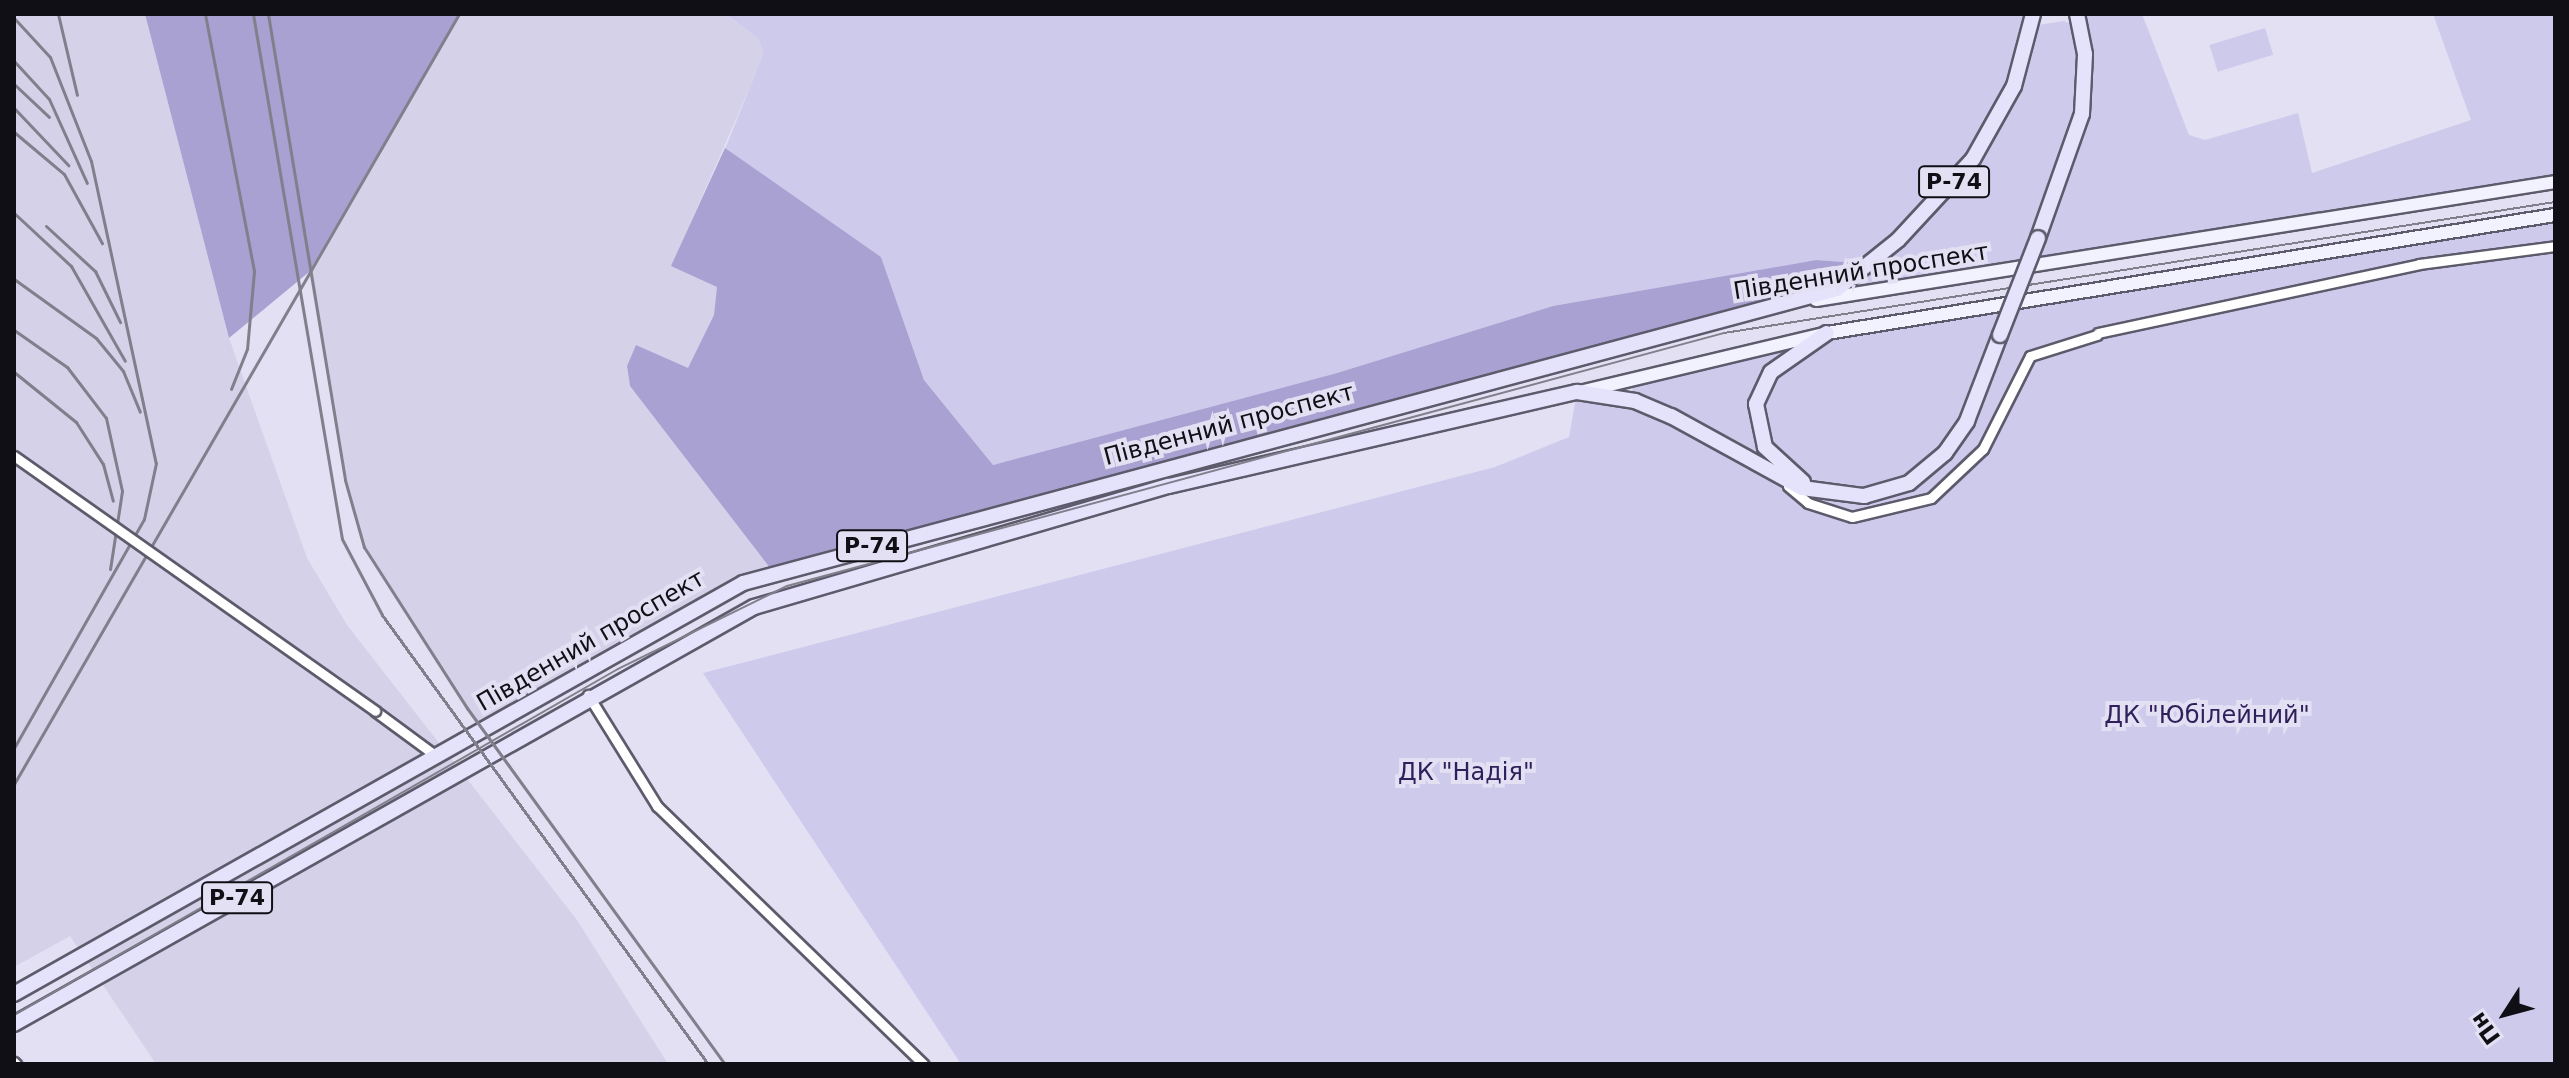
<!DOCTYPE html>
<meta charset="utf-8">
<style>
body{margin:0}
#map{position:relative;width:2569px;height:1078px;overflow:hidden;background:#e3e0f3;font-family:"DejaVu Sans",sans-serif}
div>[style]{position:absolute}
.built>*{inset:0;background:#d4d1e9}
.green>*{inset:0;background:#cecaec;transform-origin:0 0}
.forest>*{inset:0;background:#a8a1d2}
.roads{filter:drop-shadow(2px 0 #5d5b6b) drop-shadow(-2px 0 #5d5b6b) drop-shadow(0 2px #5d5b6b) drop-shadow(0 -2px #5d5b6b)}
.street>*{height:9px;margin:-4.5px;padding:0 4.5px;transform-origin:4.5px;border-radius:4.5px;background:#fff}
.secondary>*{height:12px;margin:-6px;padding:0 6px;transform-origin:6px;border-radius:6px;background:#f2f1fe}
.primary>*{height:14px;margin:-7px;padding:0 7px;transform-origin:7px;border-radius:7px;background:#e5e2fc}
.tram>*{height:2px;margin:-1px;padding:0 1px;transform-origin:1px;border-radius:1px;background:#817f8c}
.rail>*{height:3px;margin:-1.5px;padding:0 1.5px;transform-origin:1.5px;border-radius:1.5px;background:#817f8c}
.bridges{filter:drop-shadow(2px 0 #5d5b6b) drop-shadow(-2px 0 #5d5b6b) drop-shadow(0 2px #5d5b6b) drop-shadow(0 -2px #5d5b6b)}
.street-bridge>*{height:9px;margin:-4.5px;padding:0 4.5px;transform-origin:4.5px;border-radius:4.5px;background:#fff}
.primary-bridge>*{height:14px;margin:-7px;padding:0 7px;transform-origin:7px;border-radius:7px;background:#e5e2fc}
span{translate:-50% -50%;white-space:nowrap;text-align:center;line-height:1.15;-webkit-text-stroke:8px #e3e0f3;paint-order:stroke}
.shield-label span{padding:2px 6px;background:#e3e0f3;border:2px solid;border-radius:6px;-webkit-text-stroke-width:0}
.shield-label{font-size:22px;color:#100f15;font-weight:700}
.street-label{font-size:24px;color:#100f15}
.park-label{font-size:24px;color:#2f1f5a}
.frame{position:absolute;inset:0;border:16px solid #100f15;pointer-events:none}
.north{position:absolute;left:2465px;top:974px;width:80px;height:80px;-webkit-text-stroke:6px #e3e0f3;paint-order:stroke;rotate:234deg;font-size:22px;font-weight:700;line-height:32px;text-align:center;color:#100f15}
.north::after{content:'';display:block;margin:auto;width:28px;height:36px;background:#100f15;clip-path:polygon(50% 0,100% 100%,50% 72%,0 100%)}
</style>
<div id="map">
<div class="built">
<div style="clip-path:polygon(14px 14px,145px 14px,229px 338px,307px 558px,347px 625px,577px 920px,668px 1064px,156px 1064px,70px 936px,14px 967px)"></div>
<div style="clip-path:polygon(459px 14px,726px 14px,759px 39px,765px 53px,672px 265px,717px 287px,714px 315px,688px 369px,636px 345px,627px 366px,630px 386px,774px 573px,481px 728px,364px 547px,345px 480px,309px 272px)"></div>
</div>
<div class="green">
<div style="clip-path:polygon(726px 14px,2033px 14px,2030px 26px,2064px 21px,2081px 29px,2077px 14px,2142px 14px,2189px 135px,2205px 140px,2298px 113px,2312px 173px,2471px 120px,2433px 14px,2555px 14px,2555px 182px,1811px 301px,1871px 264px,1816px 260px,1553px 306px,1337px 373px,993px 465px,924px 380px,881px 257px,725px 149px,764px 53px,759px 39px)"></div>
<div style="left:2265px;top:28px;width:28px;height:58px;rotate:73deg"></div>
<div style="clip-path:polygon(2555px 215px,2555px 1064px,961px 1064px,703px 673px,1495px 467px,1569px 437px,1577px 392px,1635px 400px,1629px 378px,1755px 346px)"></div>
</div>
<div class="forest">
<div style="clip-path:polygon(145px 14px,459px 14px,309px 272px,229px 338px)"></div>
<div style="clip-path:polygon(725px 148px,881px 257px,924px 380px,993px 465px,1337px 373px,1553px 306px,1816px 260px,1872px 264px,1854px 278px,774px 573px,630px 386px,627px 366px,636px 345px,688px 368px,714px 315px,717px 287px,671px 266px)"></div>
</div>
<div class="roads">
<div class="street">
<div style="left:2098px;top:333px;width:328px;rotate:-12.1deg"></div>
<div style="left:2419px;top:264px;width:137px;rotate:-7.5deg"></div>
<div style="left:1788px;top:486px;width:26px;rotate:40deg"></div>
<div style="left:1808px;top:503px;width:46px;rotate:17.7deg"></div>
<div style="left:1852px;top:517px;width:81px;rotate:-13.5deg"></div>
<div style="left:1931px;top:498px;width:71px;rotate:-43.3deg"></div>
<div style="left:1983px;top:449px;width:104px;rotate:-63.2deg"></div>
<div style="left:2030px;top:356px;width:70px;rotate:-17.4deg"></div>
<div style="left:588px;top:695px;width:131px;rotate:58.1deg"></div>
<div style="left:657px;top:806px;width:371px;rotate:44.1deg"></div>
<div style="left:375px;top:711px;width:74px;rotate:36.3deg"></div>
<div style="left:14px;top:1062px;width:3px;rotate:45deg"></div>
</div>
<div class="secondary">
<div style="left:1816px;top:300px;width:748px;rotate:-9.07deg"></div>
<div style="left:1580px;top:392px;width:254px;rotate:-13.4deg"></div>
<div style="left:1827px;top:333px;width:738px;rotate:-9.21deg"></div>
</div>
<div class="primary">
<div style="left:2038px;top:238px;width:132px;rotate:-70.5deg"></div>
<div style="left:2082px;top:114px;width:60px;rotate:-87.1deg"></div>
<div style="left:2085px;top:54px;width:41px;rotate:-101.3deg"></div>
<div style="left:1803px;top:482px;width:52px;rotate:-137.4deg"></div>
<div style="left:1765px;top:447px;width:44px;rotate:-101.8deg"></div>
<div style="left:1756px;top:404px;width:35px;rotate:-65deg"></div>
<div style="left:1771px;top:372px;width:68px;rotate:-34.9deg"></div>
<div style="left:14px;top:994px;width:837px;rotate:-29.41deg"></div>
<div style="left:743px;top:583px;width:1133px;rotate:-15.04deg"></div>
<div style="left:1837px;top:289px;width:78px;rotate:-38.8deg"></div>
<div style="left:1898px;top:240px;width:110px;rotate:-47.2deg"></div>
<div style="left:1973px;top:159px;width:84px;rotate:-60.7deg"></div>
<div style="left:2014px;top:86px;width:74px;rotate:-75.2deg"></div>
<div style="left:14px;top:1024px;width:849px;rotate:-29.4deg"></div>
<div style="left:754px;top:607px;width:432px;rotate:-16.3deg"></div>
<div style="left:1169px;top:486px;width:419px;rotate:-13deg"></div>
<div style="left:1577px;top:392px;width:59px;rotate:8.8deg"></div>
<div style="left:1635px;top:401px;width:39px;rotate:23deg"></div>
<div style="left:1671px;top:416px;width:149px;rotate:28.8deg"></div>
<div style="left:1802px;top:488px;width:63px;rotate:7.4deg"></div>
<div style="left:1864px;top:496px;width:47px;rotate:-16.1deg"></div>
<div style="left:1909px;top:483px;width:47px;rotate:-39.8deg"></div>
<div style="left:1945px;top:453px;width:39px;rotate:-55deg"></div>
<div style="left:1967px;top:421px;width:92px;rotate:-69deg"></div>
</div>
</div>
<div class="tram">
<div style="left:14px;top:1015px;width:696px;rotate:-29.81deg"></div>
<div style="left:618px;top:669px;width:188px;rotate:-26.2deg"></div>
<div style="left:787px;top:586px;width:971px;rotate:-15.11deg"></div>
<div style="left:1724px;top:333px;width:841px;rotate:-8.96deg"></div>
</div>
<div class="rail">
<div style="left:58px;top:14px;width:83px;rotate:76.8deg"></div>
<div style="left:205px;top:14px;width:262px;rotate:79.2deg"></div>
<div style="left:254px;top:271px;width:78px;rotate:95.1deg"></div>
<div style="left:247px;top:349px;width:43px;rotate:111.8deg"></div>
<div style="left:253px;top:14px;width:532px;rotate:80.38deg"></div>
<div style="left:342px;top:539px;width:86px;rotate:62.2deg"></div>
<div style="left:382px;top:615px;width:555px;rotate:54.02deg"></div>
<div style="left:268px;top:14px;width:472px;rotate:80.6deg"></div>
<div style="left:345px;top:480px;width:70px;rotate:74.2deg"></div>
<div style="left:364px;top:547px;width:191px;rotate:57.4deg"></div>
<div style="left:467px;top:708px;width:440px;rotate:54.1deg"></div>
<div style="left:14px;top:18px;width:53px;rotate:47.3deg"></div>
<div style="left:50px;top:57px;width:112px;rotate:68.5deg"></div>
<div style="left:91px;top:161px;width:309px;rotate:77.9deg"></div>
<div style="left:156px;top:463px;width:57px;rotate:102.1deg"></div>
<div style="left:144px;top:519px;width:263px;rotate:119.6deg"></div>
<div style="left:14px;top:61px;width:52px;rotate:47.4deg"></div>
<div style="left:49px;top:99px;width:92px;rotate:65.7deg"></div>
<div style="left:14px;top:84px;width:48px;rotate:43.3deg"></div>
<div style="left:14px;top:108px;width:79px;rotate:46.5deg"></div>
<div style="left:14px;top:132px;width:65px;rotate:40deg"></div>
<div style="left:64px;top:174px;width:79px;rotate:61.2deg"></div>
<div style="left:14px;top:213px;width:78px;rotate:42.9deg"></div>
<div style="left:71px;top:266px;width:109px;rotate:60.4deg"></div>
<div style="left:46px;top:226px;width:67px;rotate:42.6deg"></div>
<div style="left:95px;top:271px;width:57px;rotate:63.9deg"></div>
<div style="left:14px;top:279px;width:101px;rotate:35.7deg"></div>
<div style="left:96px;top:338px;width:43px;rotate:50.7deg"></div>
<div style="left:123px;top:371px;width:44px;rotate:67.5deg"></div>
<div style="left:14px;top:330px;width:65px;rotate:34.9deg"></div>
<div style="left:67px;top:367px;width:64px;rotate:52.6deg"></div>
<div style="left:106px;top:418px;width:75px;rotate:77.6deg"></div>
<div style="left:122px;top:491px;width:79px;rotate:98.7deg"></div>
<div style="left:14px;top:372px;width:80px;rotate:38.9deg"></div>
<div style="left:76px;top:422px;width:50px;rotate:57.3deg"></div>
<div style="left:103px;top:464px;width:38px;rotate:75deg"></div>
<div style="left:14px;top:784px;width:889px;rotate:-59.98deg"></div>
</div>
<div class="bridges">
<div class="street-bridge">
<div style="left:14px;top:456px;width:442px;rotate:35.2deg"></div>
</div>
<div class="primary-bridge">
<div style="left:2000px;top:335px;width:104px;rotate:-68.6deg"></div>
</div>
</div>
<div class="shield-label">
<span style="left:1954px;top:182px">Р-74</span>
<span style="left:872px;top:546px">Р-74</span>
<span style="left:237px;top:898px">Р-74</span>
</div>
<div class="street-label">
<span style="left:1861px;top:272px;rotate:-9deg">Південний проспект</span>
<span style="left:1229px;top:425px;rotate:-15deg">Південний проспект</span>
<span style="left:591px;top:641px;rotate:-30deg">Південний проспект</span>
</div>
<div class="park-label">
<span style="left:2207px;top:716px">ДК "Юбілейний"</span>
<span style="left:1466px;top:773px">ДК "Надія"</span>
</div>
<div class="frame"></div>
<div class="north">Пн</div>
</div>
